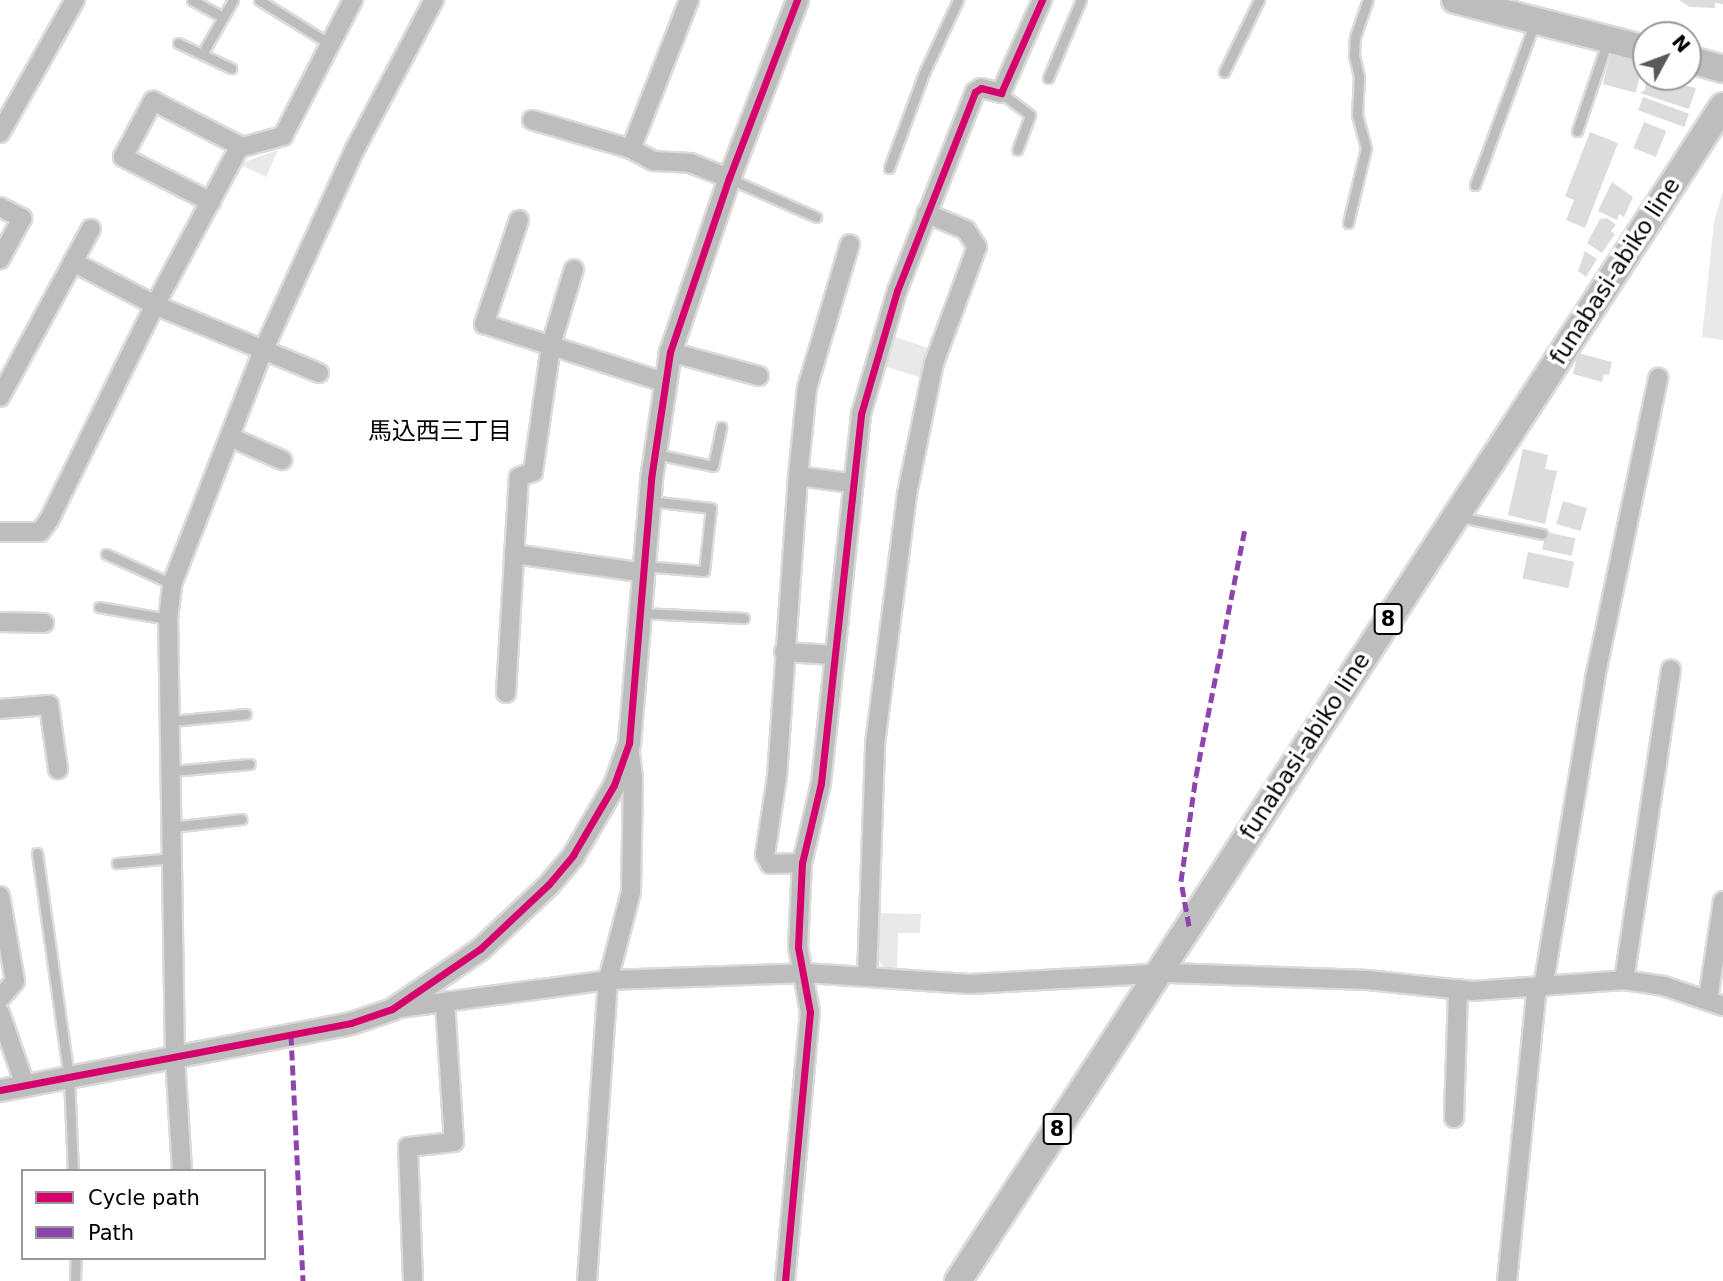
<!DOCTYPE html>
<meta charset="utf-8">
<style>
body{margin:0}
#map{position:relative;width:1723px;height:1281px;overflow:hidden;background:#fff;font-family:"DejaVu Sans","Noto Sans JP",sans-serif}
div>[style]{position:absolute}
.green>*{inset:0;background:#e9e9e9;transform-origin:0 0}
.building>*{inset:0;background:#dcdcdc;transform-origin:0 0}
.roads{filter:drop-shadow(2px 0 #dbdbdb) drop-shadow(-2px 0 #dbdbdb) drop-shadow(0 2px #dbdbdb) drop-shadow(0 -2px #dbdbdb)}
.service>*{height:9px;margin:-4.5px;padding:0 4.5px;transform-origin:4.5px;border-radius:4.5px;background:#bdbdbd}
.minor>*{height:18px;margin:-9px;padding:0 9px;transform-origin:9px;border-radius:9px;background:#bdbdbd}
.tertiary>*{height:21px;margin:-10.5px;padding:0 10.5px;transform-origin:10.5px;border-radius:10.5px;background:#bdbdbd}
.primary>*{height:26px;margin:-13px;padding:0 13px;transform-origin:13px;border-radius:13px;background:#bdbdbd}
.quiet>*{height:5px;margin-top:-2.5px;transform-origin:0;background:repeating-linear-gradient(90deg,#8e44ad 0 10px,transparent 0 15px)}
.cycleway>*{height:7px;margin:-3.5px;padding:0 3.5px;transform-origin:3.5px;border-radius:3.5px;background:#d6006c}
span{translate:-50% -50%;white-space:nowrap;text-align:center;line-height:1.15;-webkit-text-stroke:7px #fff;paint-order:stroke}
.shield-label span{padding:2px 5px;background:#fff;border:2px solid;border-radius:5px;-webkit-text-stroke-width:0}
.shield-label{font-size:21px;color:#000;font-weight:700}
.street-label{font-size:23px;color:#000}
.neighbourhood-label{font-size:24px;color:#000}
.legend{position:absolute;left:21px;top:1169px;width:245px;height:91px;box-sizing:border-box;background:#fff;border:2px solid #999;margin:0;padding:9px 12px;list-style:none;font-size:21px;color:#000}
.legend li{display:flex;align-items:center;gap:14px;height:35px}
.legend b{width:35px;border:2px solid #999}
.north{position:absolute;left:1632px;top:21px;width:70px;height:70px;box-sizing:border-box;background:#fff;border:2px solid #999;border-radius:50%;rotate:49deg;font-size:19px;font-weight:700;line-height:28px;text-align:center;color:#000}
.north::after{content:'';display:block;margin:auto;width:24px;height:32px;background:#595959;clip-path:polygon(50% 0,100% 100%,50% 72%,0 100%)}
</style>
<div id="map">
<div class="green">
<div style="clip-path:polygon(278px 150px,266px 177px,239px 164px)"></div>
<div style="clip-path:polygon(1723px 191px,1723px 340px,1702px 337px,1714px 222px)"></div>
<div style="left:889px;top:335px;width:46px;height:31px;rotate:18deg"></div>
<div style="clip-path:polygon(878px 913px,921px 914px,920px 933px,898px 933px,897px 971px,886px 970px,876px 957px)"></div>
</div>
<div class="building">
<div style="clip-path:polygon(1679px 0,1723px 0,1723px 4px,1715px 3px,1715px 8px,1690px 7px)"></div>
<div style="left:1611px;top:53px;width:34px;height:32px;rotate:15deg"></div>
<div style="clip-path:polygon(1646px 77px,1696px 88px,1689px 109px,1640px 93px,1645px 90px)"></div>
<div style="left:1643px;top:97px;width:49px;height:14px;rotate:20deg"></div>
<div style="left:1644px;top:122px;width:24px;height:28px;rotate:22deg"></div>
<div style="clip-path:polygon(1590px 132px,1618px 143px,1585px 228px,1566px 220px,1574px 200px,1565px 196px)"></div>
<div style="clip-path:polygon(1612px 182px,1633px 197px,1624px 217px,1619px 214px,1617px 220px,1598px 211px)"></div>
<div style="clip-path:polygon(1607px 218px,1616px 225px,1611px 231px,1615px 234px,1602px 253px,1587px 243px,1600px 219px)"></div>
<div style="clip-path:polygon(1585px 251px,1597px 259px,1586px 277px,1578px 271px)"></div>
<div style="clip-path:polygon(1578px 353px,1612px 362px,1609px 375px,1604px 374px,1602px 382px,1573px 374px)"></div>
<div style="clip-path:polygon(1523px 449px,1548px 455px,1545px 469px,1557px 471px,1545px 524px,1508px 515px)"></div>
<div style="left:1563px;top:501px;width:25px;height:24px;rotate:16deg"></div>
<div style="left:1546px;top:532px;width:30px;height:18px;rotate:12deg"></div>
<div style="left:1528px;top:552px;width:47px;height:27px;rotate:12deg"></div>
</div>
<div class="roads">
<div class="service">
<div style="left:192px;top:0;width:35px;rotate:29deg"></div>
<div style="left:259px;top:0;width:84px;rotate:31.8deg"></div>
<div style="left:178px;top:43px;width:59px;rotate:25.3deg"></div>
<div style="left:202px;top:54px;width:62px;rotate:-60.1deg"></div>
<div style="left:1224px;top:72px;width:80px;rotate:-64.1deg"></div>
<div style="left:1048px;top:78px;width:85px;rotate:-67.1deg"></div>
<div style="left:1001px;top:93px;width:36px;rotate:37deg"></div>
<div style="left:1030px;top:115px;width:37px;rotate:110deg"></div>
<div style="left:1577px;top:131px;width:96px;rotate:-71.2deg"></div>
<div style="left:889px;top:168px;width:101px;rotate:-69.8deg"></div>
<div style="left:924px;top:73px;width:81px;rotate:-65deg"></div>
<div style="left:730px;top:179px;width:94px;rotate:23.8deg"></div>
<div style="left:1475px;top:185px;width:174px;rotate:-69.8deg"></div>
<div style="left:1348px;top:223px;width:77px;rotate:-76.5deg"></div>
<div style="left:1366px;top:148px;width:34px;rotate:-105deg"></div>
<div style="left:1357px;top:115px;width:38px;rotate:-87deg"></div>
<div style="left:1359px;top:77px;width:23px;rotate:-103deg"></div>
<div style="left:1354px;top:55px;width:18px;rotate:-87deg"></div>
<div style="left:1355px;top:37px;width:39px;rotate:-71deg"></div>
<div style="left:655px;top:454px;width:59px;rotate:11.7deg"></div>
<div style="left:713px;top:466px;width:40px;rotate:-78deg"></div>
<div style="left:1460px;top:517px;width:84px;rotate:11.7deg"></div>
<div style="left:106px;top:554px;width:72px;rotate:24.4deg"></div>
<div style="left:644px;top:566px;width:60px;rotate:4.8deg"></div>
<div style="left:704px;top:571px;width:63px;rotate:-83.7deg"></div>
<div style="left:711px;top:508px;width:62px;rotate:-173.6deg"></div>
<div style="left:99px;top:607px;width:70px;rotate:9.9deg"></div>
<div style="left:641px;top:613px;width:103px;rotate:2.8deg"></div>
<div style="left:171px;top:721px;width:75px;rotate:-5.3deg"></div>
<div style="left:172px;top:771px;width:78px;rotate:-5.1deg"></div>
<div style="left:172px;top:827px;width:70px;rotate:-6.5deg"></div>
<div style="left:37px;top:853px;width:226px;rotate:81.9deg"></div>
<div style="left:69px;top:1077px;width:94px;rotate:87.6deg"></div>
<div style="left:117px;top:863px;width:56px;rotate:-5.1deg"></div>
<div style="left:75px;top:1281px;width:23px;rotate:-88deg"></div>
</div>
<div class="minor">
<div style="left:532px;top:120px;width:103px;rotate:16.3deg"></div>
<div style="left:631px;top:149px;width:26px;rotate:28deg"></div>
<div style="left:654px;top:161px;width:36px;rotate:3deg"></div>
<div style="left:690px;top:163px;width:42px;rotate:21deg"></div>
<div style="left:0;top:133px;width:153px;rotate:-60.6deg"></div>
<div style="left:631px;top:149px;width:160px;rotate:-68.7deg"></div>
<div style="left:211px;top:202px;width:99px;rotate:-152.9deg"></div>
<div style="left:123px;top:157px;width:64px;rotate:-61.8deg"></div>
<div style="left:153px;top:101px;width:100px;rotate:27.3deg"></div>
<div style="left:0;top:207px;width:25px;rotate:27deg"></div>
<div style="left:22px;top:218px;width:47px;rotate:118.2deg"></div>
<div style="left:519px;top:220px;width:110px;rotate:108.6deg"></div>
<div style="left:484px;top:324px;width:189px;rotate:17.9deg"></div>
<div style="left:670px;top:352px;width:92px;rotate:15.1deg"></div>
<div style="left:319px;top:373px;width:178px;rotate:-157.5deg"></div>
<div style="left:155px;top:305px;width:178px;rotate:-61.9deg"></div>
<div style="left:239px;top:148px;width:46px;rotate:-15.3deg"></div>
<div style="left:283px;top:136px;width:153px;rotate:-62.8deg"></div>
<div style="left:0;top:397px;width:191px;rotate:-61.6deg"></div>
<div style="left:230px;top:437px;width:57px;rotate:23.9deg"></div>
<div style="left:798px;top:476px;width:88px;rotate:-84.2deg"></div>
<div style="left:807px;top:388px;width:150px;rotate:-73.4deg"></div>
<div style="left:0;top:532px;width:40px"></div>
<div style="left:40px;top:532px;width:15px;rotate:-53deg"></div>
<div style="left:49px;top:520px;width:240px;rotate:-63.8deg"></div>
<div style="left:155px;top:305px;width:93px;rotate:-152.3deg"></div>
<div style="left:514px;top:554px;width:131px;rotate:8.3deg"></div>
<div style="left:0;top:622px;width:44px;rotate:1.3deg"></div>
<div style="left:784px;top:652px;width:49px;rotate:3.5deg"></div>
<div style="left:506px;top:693px;width:216px;rotate:-86.6deg"></div>
<div style="left:519px;top:477px;width:15px;rotate:-20deg"></div>
<div style="left:533px;top:472px;width:128px;rotate:-81.9deg"></div>
<div style="left:551px;top:345px;width:79px;rotate:-73.2deg"></div>
<div style="left:0;top:709px;width:49px;rotate:-4.7deg"></div>
<div style="left:49px;top:705px;width:65px;rotate:82deg"></div>
<div style="left:802px;top:863px;width:32px;rotate:178deg"></div>
<div style="left:770px;top:864px;width:10px;rotate:-119deg"></div>
<div style="left:765px;top:855px;width:79px;rotate:-81.3deg"></div>
<div style="left:777px;top:777px;width:302px;rotate:-86deg"></div>
<div style="left:798px;top:476px;width:53px;rotate:7.5deg"></div>
<div style="left:0;top:896px;width:86px;rotate:80deg"></div>
<div style="left:15px;top:981px;width:23px;rotate:131deg"></div>
<div style="left:867px;top:977px;width:233px;rotate:-88deg"></div>
<div style="left:875px;top:744px;width:252px;rotate:-82.7deg"></div>
<div style="left:907px;top:494px;width:134px;rotate:-78.4deg"></div>
<div style="left:934px;top:363px;width:124px;rotate:-69.7deg"></div>
<div style="left:977px;top:247px;width:20px;rotate:-123deg"></div>
<div style="left:966px;top:230px;width:43px;rotate:-157deg"></div>
<div style="left:1624px;top:980px;width:314px;rotate:-81.4deg"></div>
<div style="left:1543px;top:987px;width:313px;rotate:-80.4deg"></div>
<div style="left:1595px;top:678px;width:307px;rotate:-78.1deg"></div>
<div style="left:1708px;top:999px;width:99px;rotate:-81.3deg"></div>
<div style="left:392px;top:1009px;width:218px;rotate:-7.6deg"></div>
<div style="left:608px;top:980px;width:197px;rotate:-2deg"></div>
<div style="left:805px;top:973px;width:165px;rotate:3.8deg"></div>
<div style="left:970px;top:984px;width:199px;rotate:-3.2deg"></div>
<div style="left:1169px;top:973px;width:199px;rotate:2deg"></div>
<div style="left:1368px;top:980px;width:105px;rotate:6deg"></div>
<div style="left:1472px;top:991px;width:152px;rotate:-4.1deg"></div>
<div style="left:1624px;top:980px;width:40px;rotate:8.5deg"></div>
<div style="left:1664px;top:986px;width:62px;rotate:18.7deg"></div>
<div style="left:0;top:1013px;width:76px;rotate:70.9deg"></div>
<div style="left:1454px;top:1118px;width:129px;rotate:-88.2deg"></div>
<div style="left:182px;top:1171px;width:114px;rotate:-93.5deg"></div>
<div style="left:175px;top:1057px;width:438px;rotate:-90.9deg"></div>
<div style="left:168px;top:619px;width:35px;rotate:-83deg"></div>
<div style="left:172px;top:584px;width:248px;rotate:-68.7deg"></div>
<div style="left:262px;top:353px;width:224px;rotate:-65.5deg"></div>
<div style="left:355px;top:149px;width:169px;rotate:-62.1deg"></div>
<div style="left:413px;top:1281px;width:134px;rotate:-92.1deg"></div>
<div style="left:408px;top:1147px;width:46px;rotate:-6.2deg"></div>
<div style="left:454px;top:1142px;width:139px;rotate:-93.7deg"></div>
<div style="left:587px;top:1281px;width:302px;rotate:-86deg"></div>
<div style="left:608px;top:980px;width:91px;rotate:-75.4deg"></div>
<div style="left:631px;top:892px;width:114px;rotate:-89deg"></div>
<div style="left:633px;top:778px;width:35px;rotate:-97deg"></div>
<div style="left:785px;top:1281px;width:270px;rotate:-84.7deg"></div>
<div style="left:810px;top:1012px;width:66px;rotate:-100.5deg"></div>
<div style="left:798px;top:947px;width:84px;rotate:-87.3deg"></div>
<div style="left:802px;top:863px;width:82px;rotate:-76.6deg"></div>
<div style="left:821px;top:783px;width:371px;rotate:-83.8deg"></div>
<div style="left:861px;top:414px;width:128px;rotate:-73.7deg"></div>
<div style="left:897px;top:291px;width:214px;rotate:-68.6deg"></div>
<div style="left:975px;top:92px;width:7px;rotate:-34deg"></div>
<div style="left:981px;top:88px;width:21px;rotate:14deg"></div>
<div style="left:1001px;top:93px;width:102px;rotate:-66.2deg"></div>
<div style="left:1507px;top:1281px;width:296px;rotate:-84.2deg"></div>
</div>
<div class="tertiary">
<div style="left:0;top:1090px;width:357px;rotate:-10.8deg"></div>
<div style="left:351px;top:1023px;width:43px;rotate:-18.9deg"></div>
<div style="left:392px;top:1009px;width:107px;rotate:-34.3deg"></div>
<div style="left:480px;top:949px;width:95px;rotate:-43.3deg"></div>
<div style="left:549px;top:884px;width:38px;rotate:-50deg"></div>
<div style="left:573px;top:855px;width:81px;rotate:-59.6deg"></div>
<div style="left:614px;top:785px;width:45px;rotate:-70.3deg"></div>
<div style="left:629px;top:743px;width:265px;rotate:-85.2deg"></div>
<div style="left:651px;top:479px;width:128px;rotate:-81.5deg"></div>
<div style="left:670px;top:352px;width:184px;rotate:-71.3deg"></div>
<div style="left:729px;top:178px;width:191px;rotate:-69.1deg"></div>
</div>
<div class="primary">
<div style="left:1455px;top:0;width:197px;rotate:14.4deg"></div>
<div style="left:1688px;top:59px;width:36px;rotate:16deg"></div>
<div style="left:958px;top:1281px;width:1402px;rotate:-56.93deg"></div>
</div>
</div>
<div class="quiet">
<div style="left:1189px;top:926px;width:46px;rotate:-100.1deg"></div>
<div style="left:1181px;top:881px;width:106px;rotate:-81.9deg"></div>
<div style="left:1196px;top:776px;width:253px;rotate:-78.8deg"></div>
<div style="left:291px;top:1035px;width:246px;rotate:87.2deg"></div>
</div>
<div class="cycleway">
<div style="left:0;top:1090px;width:357px;rotate:-10.8deg"></div>
<div style="left:351px;top:1023px;width:43px;rotate:-18.9deg"></div>
<div style="left:392px;top:1009px;width:107px;rotate:-34.3deg"></div>
<div style="left:480px;top:949px;width:95px;rotate:-43.3deg"></div>
<div style="left:549px;top:884px;width:38px;rotate:-50deg"></div>
<div style="left:573px;top:855px;width:81px;rotate:-59.6deg"></div>
<div style="left:614px;top:785px;width:45px;rotate:-70.3deg"></div>
<div style="left:629px;top:743px;width:265px;rotate:-85.2deg"></div>
<div style="left:651px;top:479px;width:128px;rotate:-81.5deg"></div>
<div style="left:670px;top:352px;width:184px;rotate:-71.3deg"></div>
<div style="left:729px;top:178px;width:191px;rotate:-69.1deg"></div>
<div style="left:785px;top:1281px;width:270px;rotate:-84.7deg"></div>
<div style="left:810px;top:1012px;width:66px;rotate:-100.5deg"></div>
<div style="left:798px;top:947px;width:84px;rotate:-87.3deg"></div>
<div style="left:802px;top:863px;width:82px;rotate:-76.6deg"></div>
<div style="left:821px;top:783px;width:371px;rotate:-83.8deg"></div>
<div style="left:861px;top:414px;width:128px;rotate:-73.7deg"></div>
<div style="left:897px;top:291px;width:214px;rotate:-68.6deg"></div>
<div style="left:975px;top:92px;width:7px;rotate:-34deg"></div>
<div style="left:981px;top:88px;width:21px;rotate:14deg"></div>
<div style="left:1001px;top:93px;width:102px;rotate:-66.2deg"></div>
</div>
<div class="shield-label">
<span style="left:1388px;top:619px">8</span>
<span style="left:1057px;top:1129px">8</span>
</div>
<div class="street-label">
<span style="left:1615px;top:271px;rotate:-57deg">funabasi-abiko line</span>
<span style="left:1305px;top:746px;rotate:-57deg">funabasi-abiko line</span>
</div>
<div class="neighbourhood-label">
<span style="left:440px;top:432px">馬込西三丁目</span>
</div>
<ul class="legend">
<li><b style="height:9px;background:#d6006c"></b>Cycle path</li>
<li><b style="height:9px;background:#8e44ad"></b>Path</li>
</ul>
<div class="north">N</div>
</div>
